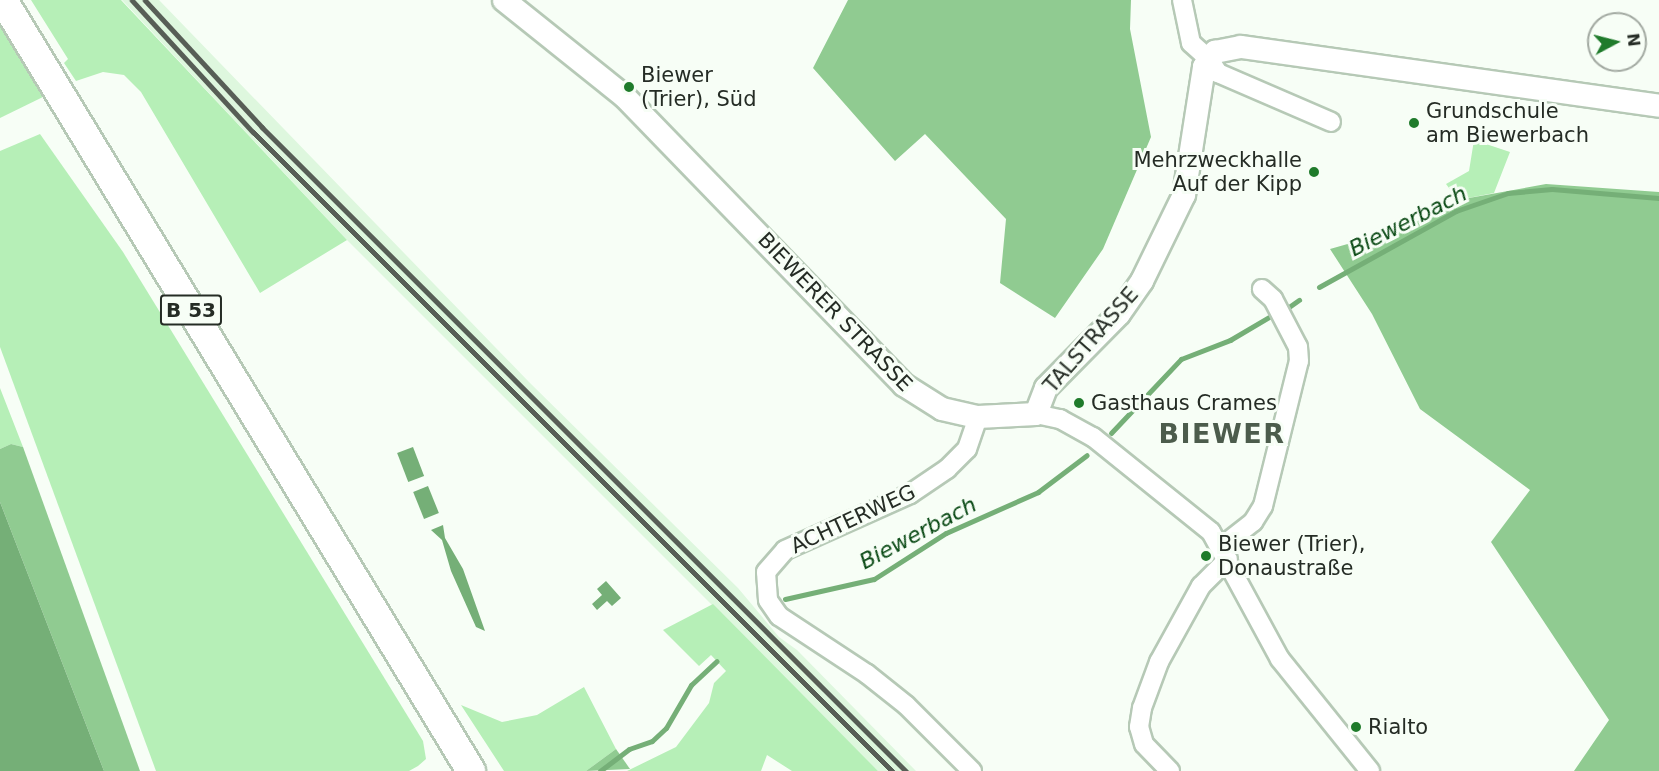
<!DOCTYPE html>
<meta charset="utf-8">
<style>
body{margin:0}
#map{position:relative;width:1659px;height:771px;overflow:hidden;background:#f7fef6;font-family:"DejaVu Sans",sans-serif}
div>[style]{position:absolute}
.built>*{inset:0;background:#def7de}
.green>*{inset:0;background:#b6efb7}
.forest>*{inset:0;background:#90cb91}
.water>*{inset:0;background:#75af77;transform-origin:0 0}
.stream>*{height:5px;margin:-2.5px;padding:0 2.5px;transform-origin:2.5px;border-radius:2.5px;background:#75af77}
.roads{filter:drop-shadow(2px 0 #b6c9b6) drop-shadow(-2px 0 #b6c9b6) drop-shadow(0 2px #b6c9b6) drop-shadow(0 -2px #b6c9b6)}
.minor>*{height:18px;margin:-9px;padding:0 9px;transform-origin:9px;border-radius:9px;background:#fff}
.tertiary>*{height:22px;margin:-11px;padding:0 11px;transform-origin:11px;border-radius:11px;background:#fff}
.primary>*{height:28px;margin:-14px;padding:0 14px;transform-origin:14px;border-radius:14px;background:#fff}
.rail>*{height:4.5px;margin:-2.25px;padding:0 2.25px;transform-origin:2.25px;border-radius:2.25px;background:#575e56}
.dots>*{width:16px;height:16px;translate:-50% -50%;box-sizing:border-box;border:3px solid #f7fef6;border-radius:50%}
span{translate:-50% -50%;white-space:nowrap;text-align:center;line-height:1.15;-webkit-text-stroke:6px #f7fef6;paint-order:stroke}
.shield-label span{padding:2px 4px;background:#f7fef6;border:2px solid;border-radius:4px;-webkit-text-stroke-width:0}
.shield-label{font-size:20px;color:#252c25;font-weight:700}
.poi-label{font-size:21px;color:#252c25}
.left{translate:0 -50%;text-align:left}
.right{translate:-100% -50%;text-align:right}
.street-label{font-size:21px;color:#252c25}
.water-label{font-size:22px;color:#094914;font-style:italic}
.district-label{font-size:27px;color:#4c5c4c;font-weight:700;letter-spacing:1.5px}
.north{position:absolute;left:1587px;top:12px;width:60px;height:60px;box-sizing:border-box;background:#f7fef6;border:2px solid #a3aaa2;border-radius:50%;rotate:83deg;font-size:16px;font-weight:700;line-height:24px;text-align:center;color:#252c25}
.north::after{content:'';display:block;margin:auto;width:21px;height:27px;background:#1f7b2b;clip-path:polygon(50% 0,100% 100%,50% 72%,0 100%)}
</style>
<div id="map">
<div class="built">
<div style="clip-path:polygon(122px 0,159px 0,529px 382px,738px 588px,779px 637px,797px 650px,916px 771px,878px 771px,347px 240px)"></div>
</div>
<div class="green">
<div style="clip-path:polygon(31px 0,121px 0,347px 240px,260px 293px,141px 92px,124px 75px,103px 72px,76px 81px,64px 63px,68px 59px)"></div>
<div style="clip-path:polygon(0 18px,45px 96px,0 118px)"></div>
<div style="clip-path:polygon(40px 134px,123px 252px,423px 741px,426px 759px,418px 766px,409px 771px,156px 771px,0 347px,0 151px)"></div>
<div style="clip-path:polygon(1474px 140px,1510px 152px,1494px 193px,1458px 200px,1446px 184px,1469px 171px)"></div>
<div style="clip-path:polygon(0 388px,23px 447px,11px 444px,0 449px)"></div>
<div style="clip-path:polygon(713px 604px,878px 771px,792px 771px,767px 755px,761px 771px,627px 771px,676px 747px,709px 703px,714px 683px,726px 671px,711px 655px,699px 666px,663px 630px)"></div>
<div style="clip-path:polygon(584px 687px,616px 749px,586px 771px,504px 771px,461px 705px,502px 722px,537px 715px)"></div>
</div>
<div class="forest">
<div style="clip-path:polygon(848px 0,1131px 0,1130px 29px,1151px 137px,1103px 249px,1055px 318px,1000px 283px,1006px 219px,925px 134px,895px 161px,813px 68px)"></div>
<div style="clip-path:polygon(1546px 184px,1659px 192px,1659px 771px,1574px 771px,1609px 720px,1491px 542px,1530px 490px,1420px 409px,1372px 314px,1330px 249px,1404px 228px,1458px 200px)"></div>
<div style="clip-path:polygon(11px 444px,23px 447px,140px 771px,104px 771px,0 502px,0 449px)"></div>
<div style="clip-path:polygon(616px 749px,630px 769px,586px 771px)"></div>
</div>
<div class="water">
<div style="left:413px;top:447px;width:31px;height:17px;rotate:69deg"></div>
<div style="left:428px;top:486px;width:29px;height:16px;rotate:68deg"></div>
<div style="clip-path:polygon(0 502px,104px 771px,0 771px)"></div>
<div style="clip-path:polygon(443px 525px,445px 538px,463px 569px,485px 631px,476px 627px,451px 571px,442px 540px,431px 530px)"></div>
<div style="clip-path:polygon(606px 581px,621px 598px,612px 606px,607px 601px,597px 610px,592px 604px,602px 595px,597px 589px)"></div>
</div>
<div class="stream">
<div style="left:1319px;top:287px;width:157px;rotate:-29deg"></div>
<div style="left:1456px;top:211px;width:55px;rotate:-19.1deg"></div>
<div style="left:1508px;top:193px;width:44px;rotate:-5.2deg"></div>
<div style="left:1552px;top:189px;width:107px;rotate:4.8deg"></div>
<div style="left:1286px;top:309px;width:16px;rotate:-35deg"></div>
<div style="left:1111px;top:433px;width:102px;rotate:-46.6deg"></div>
<div style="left:1181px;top:359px;width:53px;rotate:-21.2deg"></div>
<div style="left:1230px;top:340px;width:45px;rotate:-30.5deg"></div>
<div style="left:785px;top:599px;width:91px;rotate:-12.7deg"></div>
<div style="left:874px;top:579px;width:85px;rotate:-32.6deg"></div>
<div style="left:946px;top:533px;width:101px;rotate:-24deg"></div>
<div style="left:1038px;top:492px;width:61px;rotate:-37.1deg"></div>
<div style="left:600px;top:771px;width:36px;rotate:-37deg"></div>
<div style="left:629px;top:749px;width:24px;rotate:-19deg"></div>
<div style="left:652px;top:741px;width:19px;rotate:-43deg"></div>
<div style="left:666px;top:728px;width:50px;rotate:-59.8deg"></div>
<div style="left:691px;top:685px;width:35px;rotate:-43deg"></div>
</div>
<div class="roads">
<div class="minor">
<div style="left:1182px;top:0;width:44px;rotate:78.2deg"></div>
<div style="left:1191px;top:43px;width:24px;rotate:42deg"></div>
<div style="left:1209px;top:59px;width:17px;rotate:57deg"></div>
<div style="left:1218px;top:73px;width:123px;rotate:23.4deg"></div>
<div style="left:1036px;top:414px;width:25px;rotate:12deg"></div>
<div style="left:1060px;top:419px;width:38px;rotate:29deg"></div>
<div style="left:1093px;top:437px;width:151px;rotate:38.8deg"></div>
<div style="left:1211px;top:532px;width:145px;rotate:61.5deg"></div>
<div style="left:1280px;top:659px;width:144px;rotate:51.2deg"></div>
<div style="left:1221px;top:547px;width:41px;rotate:-38deg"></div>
<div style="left:1253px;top:522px;width:19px;rotate:-58deg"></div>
<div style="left:1263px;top:506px;width:149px;rotate:-76.1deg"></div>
<div style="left:1299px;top:361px;width:14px;rotate:-94deg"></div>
<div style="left:1298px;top:347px;width:54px;rotate:-117.5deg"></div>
<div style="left:1273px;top:299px;width:15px;rotate:-138deg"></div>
<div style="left:972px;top:771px;width:93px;rotate:-135deg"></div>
<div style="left:906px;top:705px;width:50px;rotate:-141.5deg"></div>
<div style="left:867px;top:674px;width:105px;rotate:-146.6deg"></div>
<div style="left:779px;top:616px;width:19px;rotate:-125deg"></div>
<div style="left:768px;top:600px;width:28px;rotate:-94deg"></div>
<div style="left:766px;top:572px;width:29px;rotate:-49deg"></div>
<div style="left:785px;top:550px;width:137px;rotate:-24.1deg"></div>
<div style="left:910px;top:494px;width:45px;rotate:-34deg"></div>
<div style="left:947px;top:469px;width:28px;rotate:-45deg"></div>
<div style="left:967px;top:449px;width:34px;rotate:-71deg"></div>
<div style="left:1170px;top:771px;width:37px;rotate:-134deg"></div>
<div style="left:1144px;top:744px;width:18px;rotate:-106deg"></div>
<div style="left:1139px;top:727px;width:19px;rotate:-81deg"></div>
<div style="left:1142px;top:708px;width:49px;rotate:-69.7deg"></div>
<div style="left:1159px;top:662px;width:87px;rotate:-61.1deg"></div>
<div style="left:1201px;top:586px;width:38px;rotate:-45deg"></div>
</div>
<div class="tertiary">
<div style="left:504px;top:0;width:154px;rotate:38.7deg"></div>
<div style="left:624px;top:96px;width:402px;rotate:45.9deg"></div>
<div style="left:904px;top:385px;width:45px;rotate:32.3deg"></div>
<div style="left:942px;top:409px;width:37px;rotate:13deg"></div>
<div style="left:978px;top:417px;width:58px;rotate:-3deg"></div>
<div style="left:1036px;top:414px;width:28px;rotate:-69deg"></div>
<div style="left:1046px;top:388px;width:104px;rotate:-45.4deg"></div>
<div style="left:1119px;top:314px;width:40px;rotate:-55.1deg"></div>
<div style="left:1142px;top:281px;width:96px;rotate:-64deg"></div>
<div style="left:1184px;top:195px;width:130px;rotate:-81.1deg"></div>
<div style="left:1204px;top:67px;width:19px;rotate:-54deg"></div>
<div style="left:1215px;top:52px;width:26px;rotate:-11deg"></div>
<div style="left:1241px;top:47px;width:422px;rotate:8deg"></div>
</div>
<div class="primary">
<div style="left:3px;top:0;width:902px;rotate:58.74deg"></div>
</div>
</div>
<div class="rail">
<div style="left:132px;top:0;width:179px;rotate:47.5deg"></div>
<div style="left:253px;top:132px;width:904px;rotate:45deg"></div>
<div style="left:145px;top:0;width:173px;rotate:47.3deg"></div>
<div style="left:262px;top:127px;width:911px;rotate:45deg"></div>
</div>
<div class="dots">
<div style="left:629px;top:87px;background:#1f7b2b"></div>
<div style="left:1414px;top:123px;background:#1f7b2b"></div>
<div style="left:1314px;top:172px;background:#1f7b2b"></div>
<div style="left:1079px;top:403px;background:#1f7b2b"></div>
<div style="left:1206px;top:556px;background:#1f7b2b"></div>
<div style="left:1356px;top:727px;background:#1f7b2b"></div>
</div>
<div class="shield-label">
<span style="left:191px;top:310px">B 53</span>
</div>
<div class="poi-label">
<span class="left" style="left:641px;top:87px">Biewer<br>(Trier), Süd</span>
<span class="left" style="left:1426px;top:123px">Grundschule<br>am Biewerbach</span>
<span class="right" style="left:1302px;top:172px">Mehrzweckhalle<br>Auf der Kipp</span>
<span class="left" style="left:1091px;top:403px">Gasthaus Crames</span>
<span class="left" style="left:1218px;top:556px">Biewer (Trier),<br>Donaustraße</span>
<span class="left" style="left:1368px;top:727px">Rialto</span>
</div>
<div class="street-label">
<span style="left:835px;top:312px;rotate:46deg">BIEWERER STRASSE</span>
<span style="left:1091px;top:340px;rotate:-49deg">TALSTRASSE</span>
<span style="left:853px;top:519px;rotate:-25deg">ACHTERWEG</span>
</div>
<div class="water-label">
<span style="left:1408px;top:221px;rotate:-27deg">Biewerbach</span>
<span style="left:918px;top:533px;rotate:-28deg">Biewerbach</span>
</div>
<div class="district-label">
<span style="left:1222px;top:434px">BIEWER</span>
</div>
<div class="north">N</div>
</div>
